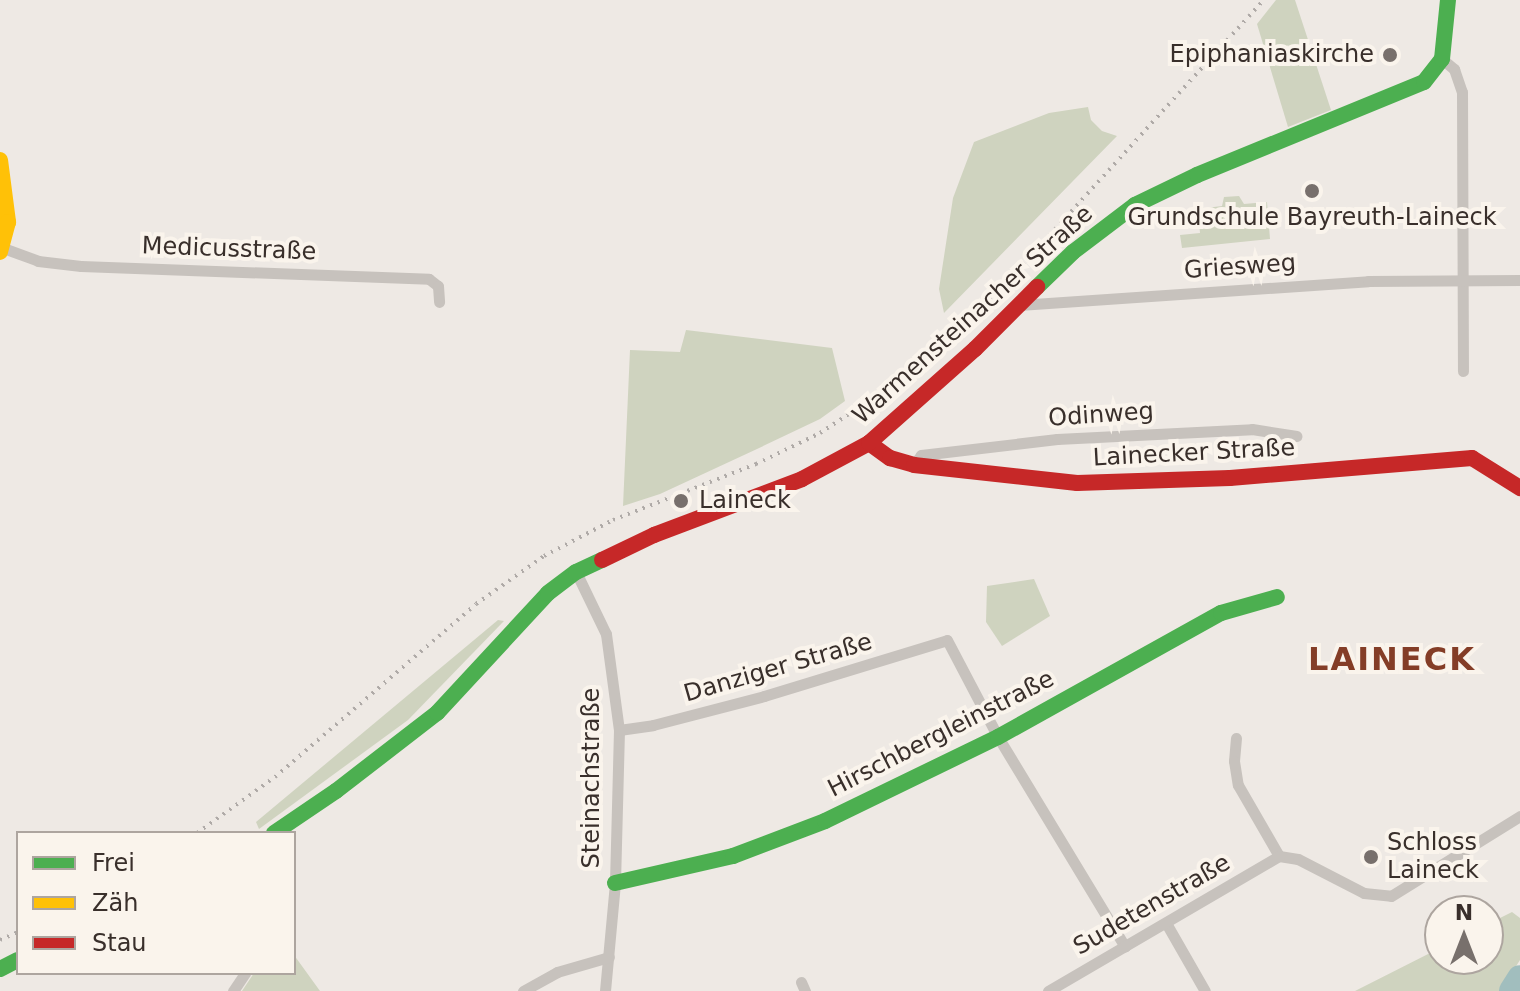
<!DOCTYPE html>
<meta charset="utf-8">
<style>
body{margin:0}
#map{position:relative;width:1520px;height:991px;overflow:hidden;background:#eee9e4;font-family:"DejaVu Sans",sans-serif}
div>[style]{position:absolute}
.green>*{inset:0;background:#cfd3bf}
.river>*{height:26px;margin:-13px;padding:0 13px;transform-origin:13px;border-radius:13px;background:#a1bebe}
.street>*{height:11px;margin:-5.5px;padding:0 5.5px;transform-origin:5.5px;border-radius:5.5px;background:#c7c2bd}
.fast>*{height:16px;margin:-8px;padding:0 8px;transform-origin:8px;border-radius:8px;background:#4caf50}
.slow>*{height:16px;margin:-8px;padding:0 8px;transform-origin:8px;border-radius:8px;background:#ffc107}
.jam>*{height:16px;margin:-8px;padding:0 8px;transform-origin:8px;border-radius:8px;background:#c62828}
.rail>*{height:4px;margin-top:-2px;transform-origin:0;background:repeating-linear-gradient(90deg,#afaaa7 0 2px,transparent 0 8px)}
.dots>*{width:22px;height:22px;translate:-50% -50%;box-sizing:border-box;border:4px solid #faf4ec;border-radius:50%}
span{translate:-50% -50%;white-space:nowrap;text-align:center;line-height:1.15;-webkit-text-stroke:8px #faf4ec;paint-order:stroke}
.poi-label{font-size:24px;color:#392f2b}
.right{translate:-100% -50%;text-align:right}
.left{translate:0 -50%;text-align:left}
.street-label{font-size:24px;color:#392f2b}
.district-label{font-size:32px;color:#843d27;font-weight:700;letter-spacing:2px}
.legend{position:absolute;left:16px;top:831px;width:280px;height:144px;box-sizing:border-box;background:#faf4ec;border:2px solid #ada59f;margin:0;padding:10px 14px;list-style:none;font-size:24px;color:#392f2b}
.legend li{display:flex;align-items:center;gap:16px;height:40px}
.legend b{width:40px;border:2px solid #ada59f}
.north{position:absolute;left:1424px;top:895px;width:80px;height:80px;box-sizing:border-box;background:#faf4ec;border:2px solid #ada59f;border-radius:50%;rotate:0deg;font-size:22px;font-weight:700;line-height:32px;text-align:center;color:#392f2b}
.north::after{content:'';display:block;margin:auto;width:28px;height:36px;background:#78706c;clip-path:polygon(50% 0,100% 100%,50% 72%,0 100%)}
</style>
<div id="map">
<div class="green">
<div style="clip-path:polygon(1276px 0,1295px 0,1331px 110px,1288px 127px,1257px 24px)"></div>
<div style="clip-path:polygon(1088px 107px,1091px 120px,1102px 131px,1117px 136px,944px 313px,939px 289px,953px 198px,974px 142px,1049px 113px)"></div>
<div style="clip-path:polygon(1239px 196px,1244px 204px,1267px 202px,1270px 239px,1182px 248px,1180px 235px,1200px 233px,1198px 209px,1222px 206px,1224px 197px)"></div>
<div style="clip-path:polygon(686px 330px,832px 348px,845px 401px,820px 419px,757px 449px,660px 494px,623px 506px,630px 350px,680px 352px)"></div>
<div style="clip-path:polygon(1034px 579px,1050px 616px,1002px 646px,986px 622px,987px 586px)"></div>
<div style="clip-path:polygon(498px 620px,504px 621px,408px 720px,259px 829px,256px 822px)"></div>
<div style="clip-path:polygon(1512px 912px,1520px 918px,1520px 960px,1500px 991px,1355px 991px,1440px 948px,1440px 959px,1488px 959px,1488px 924px)"></div>
<div style="clip-path:polygon(294px 955px,320px 991px,242px 991px,254px 973px,294px 973px)"></div>
</div>
<div class="river">
<div style="left:1512px;top:991px;width:15px;rotate:-58deg"></div>
</div>
<div class="street">
<div style="left:1442px;top:59px;width:16px;rotate:40deg"></div>
<div style="left:1454px;top:69px;width:24px;rotate:71deg"></div>
<div style="left:1462px;top:92px;width:279px;rotate:89.8deg"></div>
<div style="left:3px;top:248px;width:37px;rotate:20deg"></div>
<div style="left:38px;top:261px;width:43px;rotate:6.6deg"></div>
<div style="left:81px;top:266px;width:348px;rotate:2.1deg"></div>
<div style="left:429px;top:279px;width:11px;rotate:38deg"></div>
<div style="left:438px;top:286px;width:16px;rotate:86deg"></div>
<div style="left:1019px;top:305px;width:350px;rotate:-3.9deg"></div>
<div style="left:1368px;top:281px;width:152px;rotate:-0.4deg"></div>
<div style="left:914px;top:465px;width:12px;rotate:-55deg"></div>
<div style="left:921px;top:455px;width:137px;rotate:-6.7deg"></div>
<div style="left:1057px;top:439px;width:195px;rotate:-2.9deg"></div>
<div style="left:1252px;top:429px;width:45px;rotate:9deg"></div>
<div style="left:576px;top:572px;width:69px;rotate:64.2deg"></div>
<div style="left:606px;top:634px;width:97px;rotate:82.3deg"></div>
<div style="left:619px;top:730px;width:153px;rotate:91.5deg"></div>
<div style="left:615px;top:883px;width:108px;rotate:95.3deg"></div>
<div style="left:619px;top:730px;width:34px;rotate:-8deg"></div>
<div style="left:653px;top:725px;width:115px;rotate:-14.6deg"></div>
<div style="left:764px;top:696px;width:191px;rotate:-17deg"></div>
<div style="left:947px;top:640px;width:110px;rotate:62.3deg"></div>
<div style="left:998px;top:737px;width:245px;rotate:58.8deg"></div>
<div style="left:1236px;top:738px;width:23px;rotate:95deg"></div>
<div style="left:1234px;top:761px;width:24px;rotate:81deg"></div>
<div style="left:1238px;top:785px;width:82px;rotate:60deg"></div>
<div style="left:1279px;top:856px;width:19px;rotate:9deg"></div>
<div style="left:1298px;top:859px;width:74px;rotate:27.3deg"></div>
<div style="left:1364px;top:893px;width:27px;rotate:6deg"></div>
<div style="left:1391px;top:896px;width:152px;rotate:-31.8deg"></div>
<div style="left:1166px;top:923px;width:78px;rotate:60.2deg"></div>
<div style="left:801px;top:982px;width:10px;rotate:66deg"></div>
<div style="left:233px;top:991px;width:22px;rotate:-56deg"></div>
<div style="left:523px;top:991px;width:39px;rotate:-29deg"></div>
<div style="left:557px;top:972px;width:54px;rotate:-16.1deg"></div>
<div style="left:1048px;top:991px;width:268px;rotate:-30.3deg"></div>
</div>
<div class="fast">
<div style="left:1037px;top:287px;width:50px;rotate:-44.2deg"></div>
<div style="left:1073px;top:252px;width:78px;rotate:-37.2deg"></div>
<div style="left:1135px;top:205px;width:69px;rotate:-25.8deg"></div>
<div style="left:1197px;top:175px;width:245px;rotate:-22.3deg"></div>
<div style="left:1424px;top:82px;width:29px;rotate:-52deg"></div>
<div style="left:1442px;top:59px;width:59px;rotate:-84.2deg"></div>
<div style="left:274px;top:833px;width:75px;rotate:-34.1deg"></div>
<div style="left:336px;top:791px;width:128px;rotate:-37.7deg"></div>
<div style="left:437px;top:713px;width:163px;rotate:-47.2deg"></div>
<div style="left:548px;top:593px;width:35px;rotate:-37deg"></div>
<div style="left:576px;top:572px;width:29px;rotate:-25deg"></div>
<div style="left:615px;top:883px;width:121px;rotate:-12.9deg"></div>
<div style="left:733px;top:856px;width:98px;rotate:-20.8deg"></div>
<div style="left:825px;top:821px;width:192px;rotate:-25.9deg"></div>
<div style="left:998px;top:737px;width:255px;rotate:-29.1deg"></div>
<div style="left:1221px;top:613px;width:58px;rotate:-15.9deg"></div>
<div style="left:0;top:969px;width:20px;rotate:-27deg"></div>
</div>
<div class="slow">
<div style="left:0;top:160px;width:63px;rotate:82.6deg"></div>
<div style="left:8px;top:222px;width:31px;rotate:105deg"></div>
</div>
<div class="jam">
<div style="left:869px;top:443px;width:26px;rotate:36deg"></div>
<div style="left:890px;top:458px;width:25px;rotate:16deg"></div>
<div style="left:914px;top:465px;width:164px;rotate:6.3deg"></div>
<div style="left:1077px;top:483px;width:153px;rotate:-1.9deg"></div>
<div style="left:1230px;top:478px;width:243px;rotate:-4.7deg"></div>
<div style="left:1472px;top:458px;width:57px;rotate:32deg"></div>
<div style="left:602px;top:560px;width:58px;rotate:-25.7deg"></div>
<div style="left:654px;top:535px;width:158px;rotate:-20.7deg"></div>
<div style="left:802px;top:479px;width:76px;rotate:-28.2deg"></div>
<div style="left:869px;top:443px;width:142px;rotate:-41.6deg"></div>
<div style="left:975px;top:349px;width:88px;rotate:-45deg"></div>
</div>
<div class="rail">
<div style="left:197px;top:833px;width:96px;rotate:-35.7deg"></div>
<div style="left:275px;top:777px;width:265px;rotate:-40.7deg"></div>
<div style="left:476px;top:604px;width:83px;rotate:-35.2deg"></div>
<div style="left:544px;top:556px;width:78px;rotate:-27.6deg"></div>
<div style="left:613px;top:520px;width:154px;rotate:-21.4deg"></div>
<div style="left:756px;top:464px;width:71px;rotate:-25.8deg"></div>
<div style="left:820px;top:433px;width:80px;rotate:-33.3deg"></div>
<div style="left:887px;top:389px;width:97px;rotate:-40.4deg"></div>
<div style="left:961px;top:326px;width:95px;rotate:-45deg"></div>
<div style="left:1028px;top:259px;width:350px;rotate:-47.7deg"></div>
<div style="left:0;top:940px;width:20px;rotate:-24deg"></div>
</div>
<div class="dots">
<div style="left:1390px;top:55px;background:#78706c"></div>
<div style="left:1312px;top:191px;background:#78706c"></div>
<div style="left:681px;top:501px;background:#78706c"></div>
<div style="left:1371px;top:857px;background:#78706c"></div>
</div>
<div class="poi-label">
<span class="right" style="left:1374px;top:55px">Epiphaniaskirche</span>
<span style="left:1312px;top:218px">Grundschule Bayreuth-Laineck</span>
<span class="left" style="left:699px;top:501px">Laineck</span>
<span class="left" style="left:1387px;top:857px">Schloss<br>Laineck</span>
</div>
<div class="street-label">
<span style="left:229px;top:249px;rotate:2deg">Medicusstraße</span>
<span style="left:1240px;top:267px;rotate:-4deg">Griesweg</span>
<span style="left:973px;top:315px;rotate:-42deg">Warmensteinacher Straße</span>
<span style="left:1101px;top:415px;rotate:-4deg">Odinweg</span>
<span style="left:1194px;top:453px;rotate:-3deg">Lainecker Straße</span>
<span style="left:778px;top:668px;rotate:-16deg">Danziger Straße</span>
<span style="left:941px;top:734px;rotate:-27deg">Hirschbergleinstraße</span>
<span style="left:592px;top:778px;rotate:-90deg">Steinachstraße</span>
<span style="left:1152px;top:905px;rotate:-30deg">Sudetenstraße</span>
</div>
<div class="district-label">
<span style="left:1392px;top:659px">LAINECK</span>
</div>
<ul class="legend">
<li><b style="height:10px;background:#4caf50"></b>Frei</li>
<li><b style="height:10px;background:#ffc107"></b>Zäh</li>
<li><b style="height:10px;background:#c62828"></b>Stau</li>
</ul>
<div class="north">N</div>
</div>
